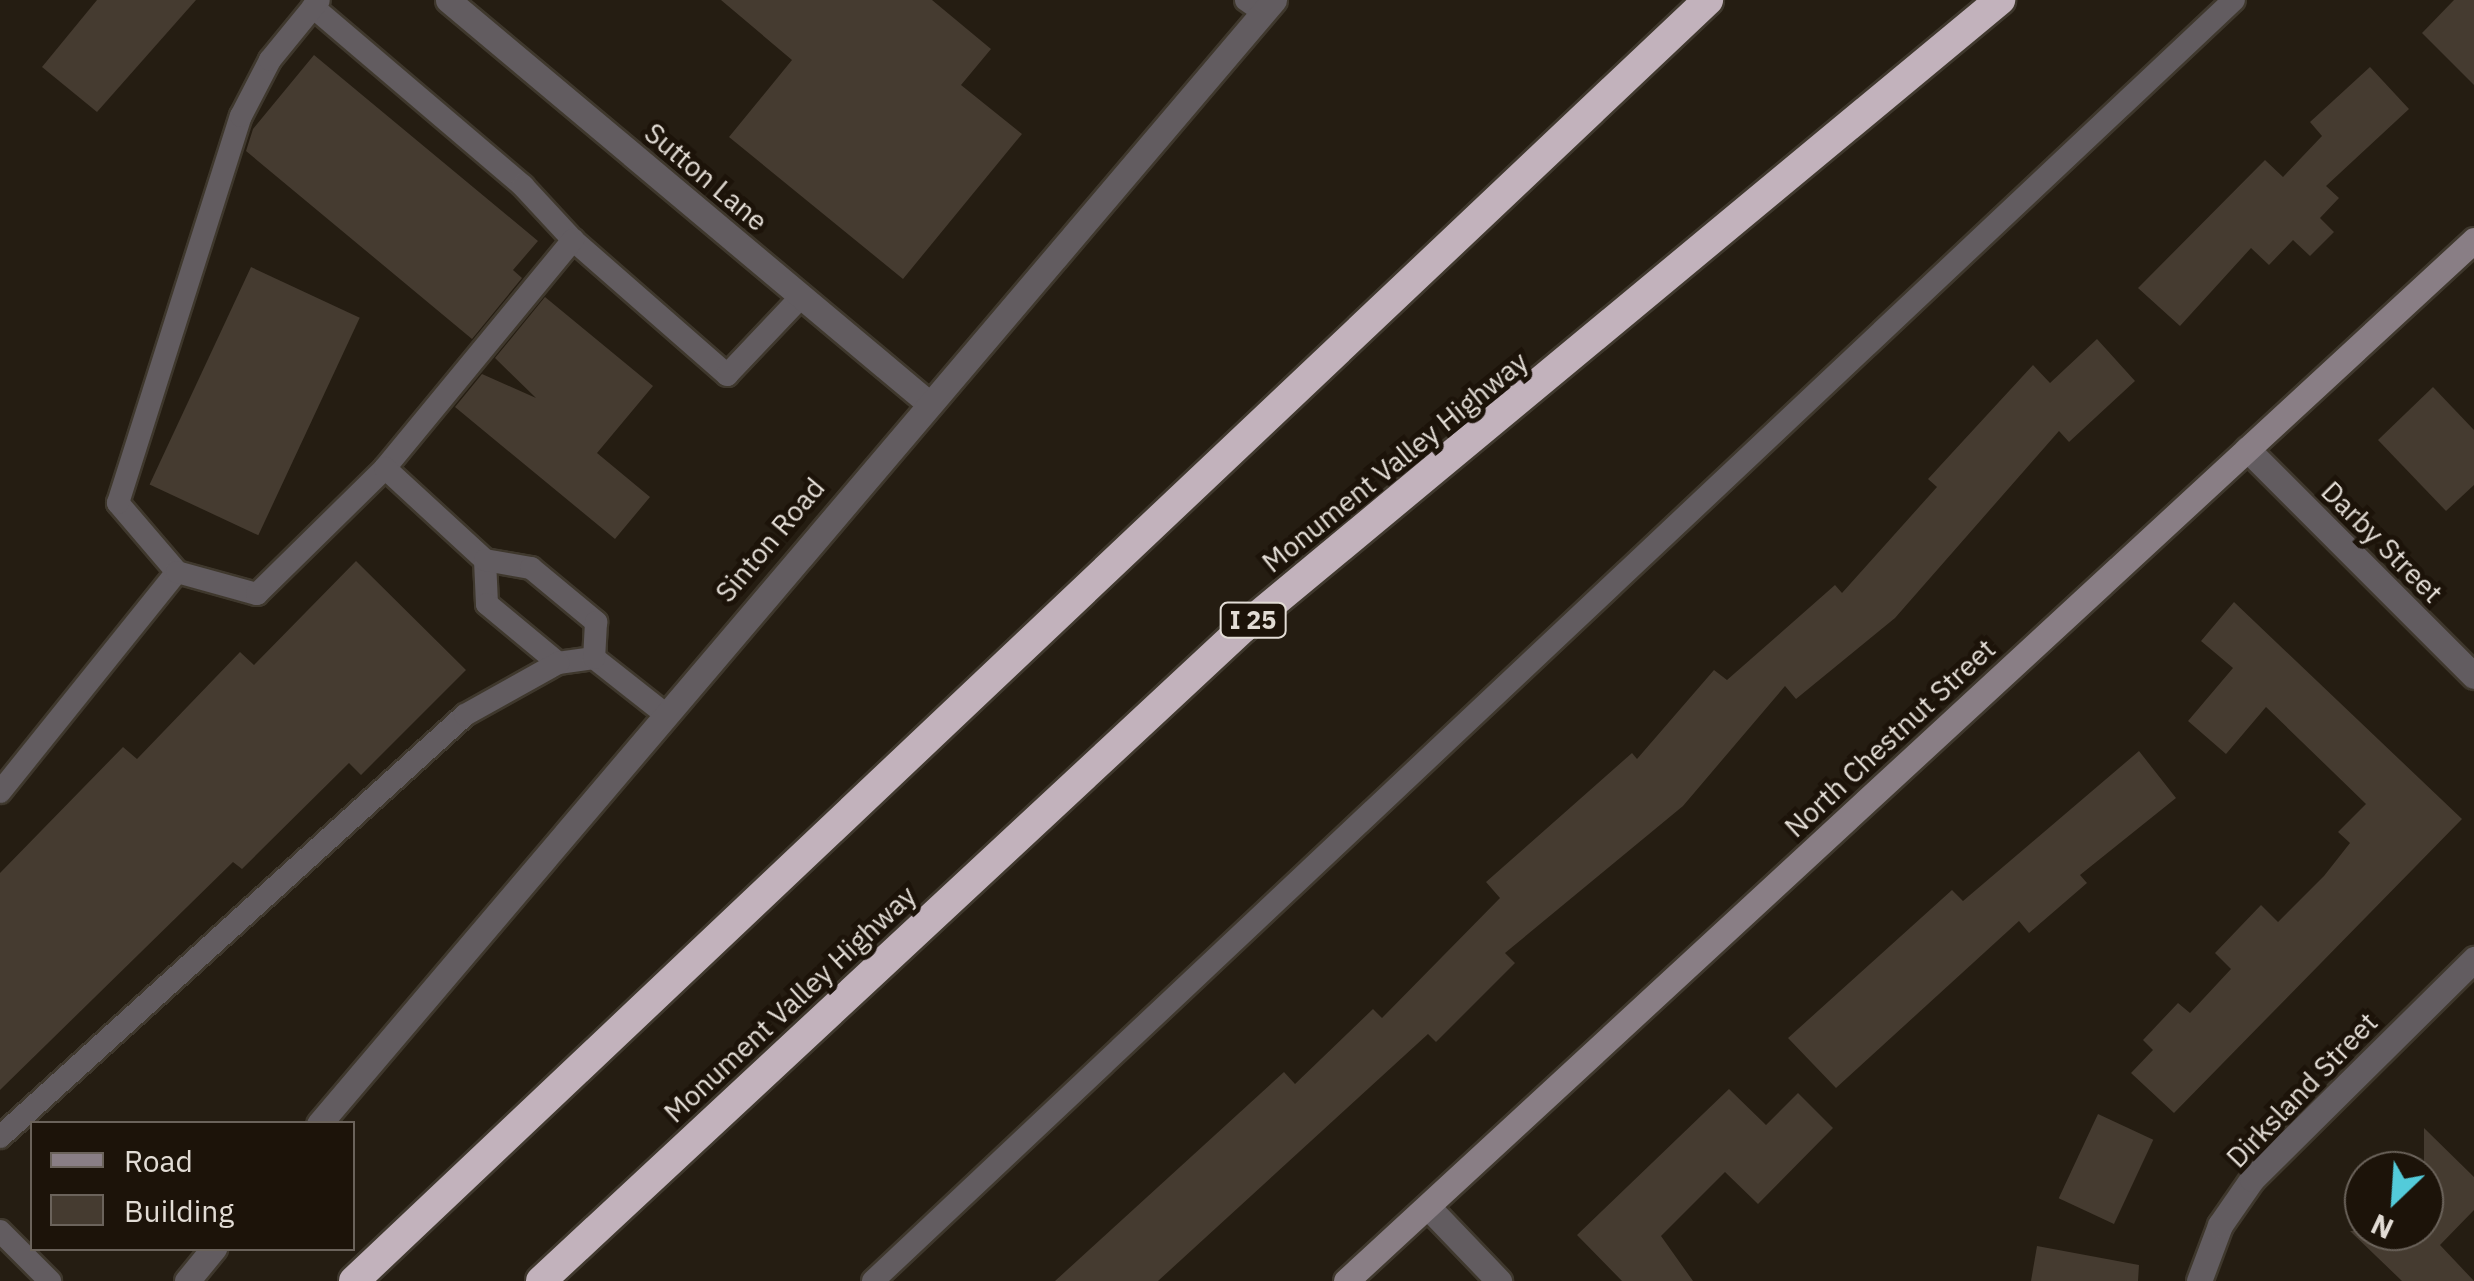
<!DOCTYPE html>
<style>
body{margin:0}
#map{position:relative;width:2474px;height:1281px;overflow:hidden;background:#251d12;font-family:"IBM Plex Sans",sans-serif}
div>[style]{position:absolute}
.building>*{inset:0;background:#453b30;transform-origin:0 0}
.roads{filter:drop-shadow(2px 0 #3f382d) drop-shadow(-2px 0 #3f382d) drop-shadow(0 2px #3f382d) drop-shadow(0 -2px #3f382d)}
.service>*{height:22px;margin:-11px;padding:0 11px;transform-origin:11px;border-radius:11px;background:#625c60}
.minor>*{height:25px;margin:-12.5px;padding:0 12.5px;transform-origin:12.5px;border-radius:12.5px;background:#625c60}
.tertiary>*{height:25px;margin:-12.5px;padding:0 12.5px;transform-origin:12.5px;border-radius:12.5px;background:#625c60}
.secondary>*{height:25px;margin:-12.5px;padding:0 12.5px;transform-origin:12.5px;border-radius:12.5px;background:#897e85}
.motorway>*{height:30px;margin:-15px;padding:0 15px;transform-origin:15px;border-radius:15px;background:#c2b2bc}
span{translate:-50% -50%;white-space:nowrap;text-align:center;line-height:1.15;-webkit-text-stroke:10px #1c1309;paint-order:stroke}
.shield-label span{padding:2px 8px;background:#1c1309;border:2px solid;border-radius:8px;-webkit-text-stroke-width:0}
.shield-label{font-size:25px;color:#e2dcd5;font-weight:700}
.street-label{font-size:28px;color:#e2dcd5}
.legend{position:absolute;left:30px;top:1121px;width:325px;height:130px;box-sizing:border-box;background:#1c1309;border:2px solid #6b635b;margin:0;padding:12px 18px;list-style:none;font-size:30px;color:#e2dcd5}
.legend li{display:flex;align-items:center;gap:20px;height:50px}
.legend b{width:50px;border:2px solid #6b635b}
.north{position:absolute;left:2344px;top:1151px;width:100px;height:100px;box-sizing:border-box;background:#1c1309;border:2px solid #6b635b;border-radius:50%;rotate:205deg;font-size:28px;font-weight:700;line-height:40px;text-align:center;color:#e2dcd5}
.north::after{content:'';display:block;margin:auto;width:35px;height:45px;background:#53cbda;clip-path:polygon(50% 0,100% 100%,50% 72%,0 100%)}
</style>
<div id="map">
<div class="building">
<div style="clip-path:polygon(97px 0,196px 0,97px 112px,42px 67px)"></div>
<div style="clip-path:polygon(721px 0,932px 0,991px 49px,961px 85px,1022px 134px,903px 279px,729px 137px,792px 60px)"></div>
<div style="clip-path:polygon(2454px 0,2474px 0,2474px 85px,2422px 33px)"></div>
<div style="clip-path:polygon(314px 55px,538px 241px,513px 270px,522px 278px,472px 339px,246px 151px,253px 129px)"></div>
<div style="clip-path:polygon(2370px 67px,2409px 109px,2326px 186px,2339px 198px,2320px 218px,2334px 232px,2310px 256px,2293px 240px,2269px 265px,2251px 248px,2180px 326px,2138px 288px,2265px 160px,2283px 177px,2322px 136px,2310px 122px)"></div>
<div style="left:251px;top:267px;width:120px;height:240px;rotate:25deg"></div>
<div style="clip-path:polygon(545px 297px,653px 386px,597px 453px,650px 497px,615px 539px,455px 407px,482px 374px,536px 398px,495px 358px)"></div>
<div style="clip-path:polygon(2097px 339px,2135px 381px,2069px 442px,2059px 431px,1895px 618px,1796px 699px,1785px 686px,1683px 806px,1505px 953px,1515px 963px,1436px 1042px,1428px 1034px,1158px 1281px,1055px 1281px,1284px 1072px,1295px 1084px,1373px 1009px,1382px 1018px,1500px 898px,1486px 882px,1632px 753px,1637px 759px,1714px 670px,1727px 680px,1835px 585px,1842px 593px,1937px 487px,1928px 479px,2033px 365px,2050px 383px)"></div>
<div style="clip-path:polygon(2433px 387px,2474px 430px,2474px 485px,2446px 511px,2378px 440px)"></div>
<div style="clip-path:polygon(356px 561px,466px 670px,361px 775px,349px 763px,242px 869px,233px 862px,0 1090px,0 873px,123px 747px,137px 759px,240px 652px,254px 665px)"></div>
<div style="clip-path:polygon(2234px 602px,2462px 819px,2174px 1113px,2131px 1073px,2153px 1050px,2143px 1040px,2178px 1003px,2190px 1013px,2231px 969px,2215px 953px,2261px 905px,2278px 922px,2324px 876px,2350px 843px,2338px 832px,2366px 804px,2266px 707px,2226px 754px,2188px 721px,2233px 668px,2201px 641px)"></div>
<div style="clip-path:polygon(2139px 751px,2176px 798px,2080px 875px,2087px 883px,2029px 933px,2019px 921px,1836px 1088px,1788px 1038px,1952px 890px,1963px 901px)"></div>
<div style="clip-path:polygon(1729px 1089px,1766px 1125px,1798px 1093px,1833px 1128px,1758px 1204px,1725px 1172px,1661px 1236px,1693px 1281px,1622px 1281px,1577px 1235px)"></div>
<div style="left:2098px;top:1114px;width:61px;height:93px;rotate:25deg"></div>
<div style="clip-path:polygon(2424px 1128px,2474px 1177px,2474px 1210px,2440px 1245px,2474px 1281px,2402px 1281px,2350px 1231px,2424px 1231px)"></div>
<div style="clip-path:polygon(2037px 1246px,2139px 1265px,2138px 1281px,2031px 1281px)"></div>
</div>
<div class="roads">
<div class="service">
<div style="left:1246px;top:0;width:21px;rotate:35deg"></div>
<div style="left:313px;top:7px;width:276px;rotate:40.4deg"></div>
<div style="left:523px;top:186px;width:74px;rotate:47.2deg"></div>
<div style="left:573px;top:240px;width:205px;rotate:41.2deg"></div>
<div style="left:727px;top:375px;width:109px;rotate:-46.5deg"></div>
<div style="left:385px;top:468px;width:296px;rotate:-50.5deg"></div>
<div style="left:485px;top:560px;width:44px;rotate:87.4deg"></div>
<div style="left:487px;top:604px;width:92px;rotate:39.7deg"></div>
<div style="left:558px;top:663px;width:36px;rotate:-8deg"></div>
<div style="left:594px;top:658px;width:89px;rotate:38.2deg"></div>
<div style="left:177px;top:572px;width:91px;rotate:-130.5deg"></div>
<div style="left:118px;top:503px;width:406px;rotate:-72.4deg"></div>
<div style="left:241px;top:116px;width:63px;rotate:-62.6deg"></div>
<div style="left:270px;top:60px;width:77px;rotate:-50.8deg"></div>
<div style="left:0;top:792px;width:282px;rotate:-51.2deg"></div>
<div style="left:177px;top:572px;width:83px;rotate:15.4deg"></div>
<div style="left:257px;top:594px;width:180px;rotate:-44.5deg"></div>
<div style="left:385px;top:468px;width:136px;rotate:42.6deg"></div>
<div style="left:485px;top:560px;width:47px;rotate:9.9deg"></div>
<div style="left:531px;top:568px;width:85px;rotate:39.7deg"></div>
<div style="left:596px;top:622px;width:36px;rotate:93deg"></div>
<div style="left:0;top:1137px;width:628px;rotate:-42.22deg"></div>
<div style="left:465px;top:715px;width:107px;rotate:-29.2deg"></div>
<div style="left:0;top:1231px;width:71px;rotate:45deg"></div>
<div style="left:873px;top:1281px;width:1869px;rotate:-43.27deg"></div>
</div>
<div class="minor">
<div style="left:448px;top:0;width:624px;rotate:39.99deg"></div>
<div style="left:2247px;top:449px;width:321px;rotate:45deg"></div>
<div style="left:1428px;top:1207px;width:103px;rotate:46.2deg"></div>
<div style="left:2199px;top:1281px;width:60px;rotate:-69.4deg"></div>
<div style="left:2220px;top:1225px;width:56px;rotate:-55.2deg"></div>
<div style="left:2252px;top:1179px;width:313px;rotate:-44.7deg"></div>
</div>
<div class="tertiary">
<div style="left:319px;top:1124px;width:1475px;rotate:-49.65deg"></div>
<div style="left:187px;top:1281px;width:43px;rotate:-50.7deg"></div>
</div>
<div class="secondary">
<div style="left:1346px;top:1281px;width:1535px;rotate:-42.7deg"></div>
</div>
<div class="motorway">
<div style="left:354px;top:1281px;width:1864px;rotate:-43.41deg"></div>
<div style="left:541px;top:1281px;width:959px;rotate:-42.93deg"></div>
<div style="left:1243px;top:628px;width:984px;rotate:-39.68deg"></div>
</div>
</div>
<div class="shield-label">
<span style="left:1253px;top:620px">I 25</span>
</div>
<div class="street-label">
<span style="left:706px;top:177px;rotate:40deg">Sutton Lane</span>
<span style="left:1395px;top:462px;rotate:-39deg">Monument Valley Highway</span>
<span style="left:770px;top:540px;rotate:-50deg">Sinton Road</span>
<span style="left:2382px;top:542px;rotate:45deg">Darby Street</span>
<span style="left:1890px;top:738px;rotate:-43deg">North Chestnut Street</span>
<span style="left:790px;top:1004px;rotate:-43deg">Monument Valley Highway</span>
<span style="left:2302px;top:1090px;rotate:-46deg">Dirksland Street</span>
</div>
<ul class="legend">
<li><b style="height:12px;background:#897e85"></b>Road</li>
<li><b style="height:28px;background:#453b30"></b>Building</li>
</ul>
<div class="north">N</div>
</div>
